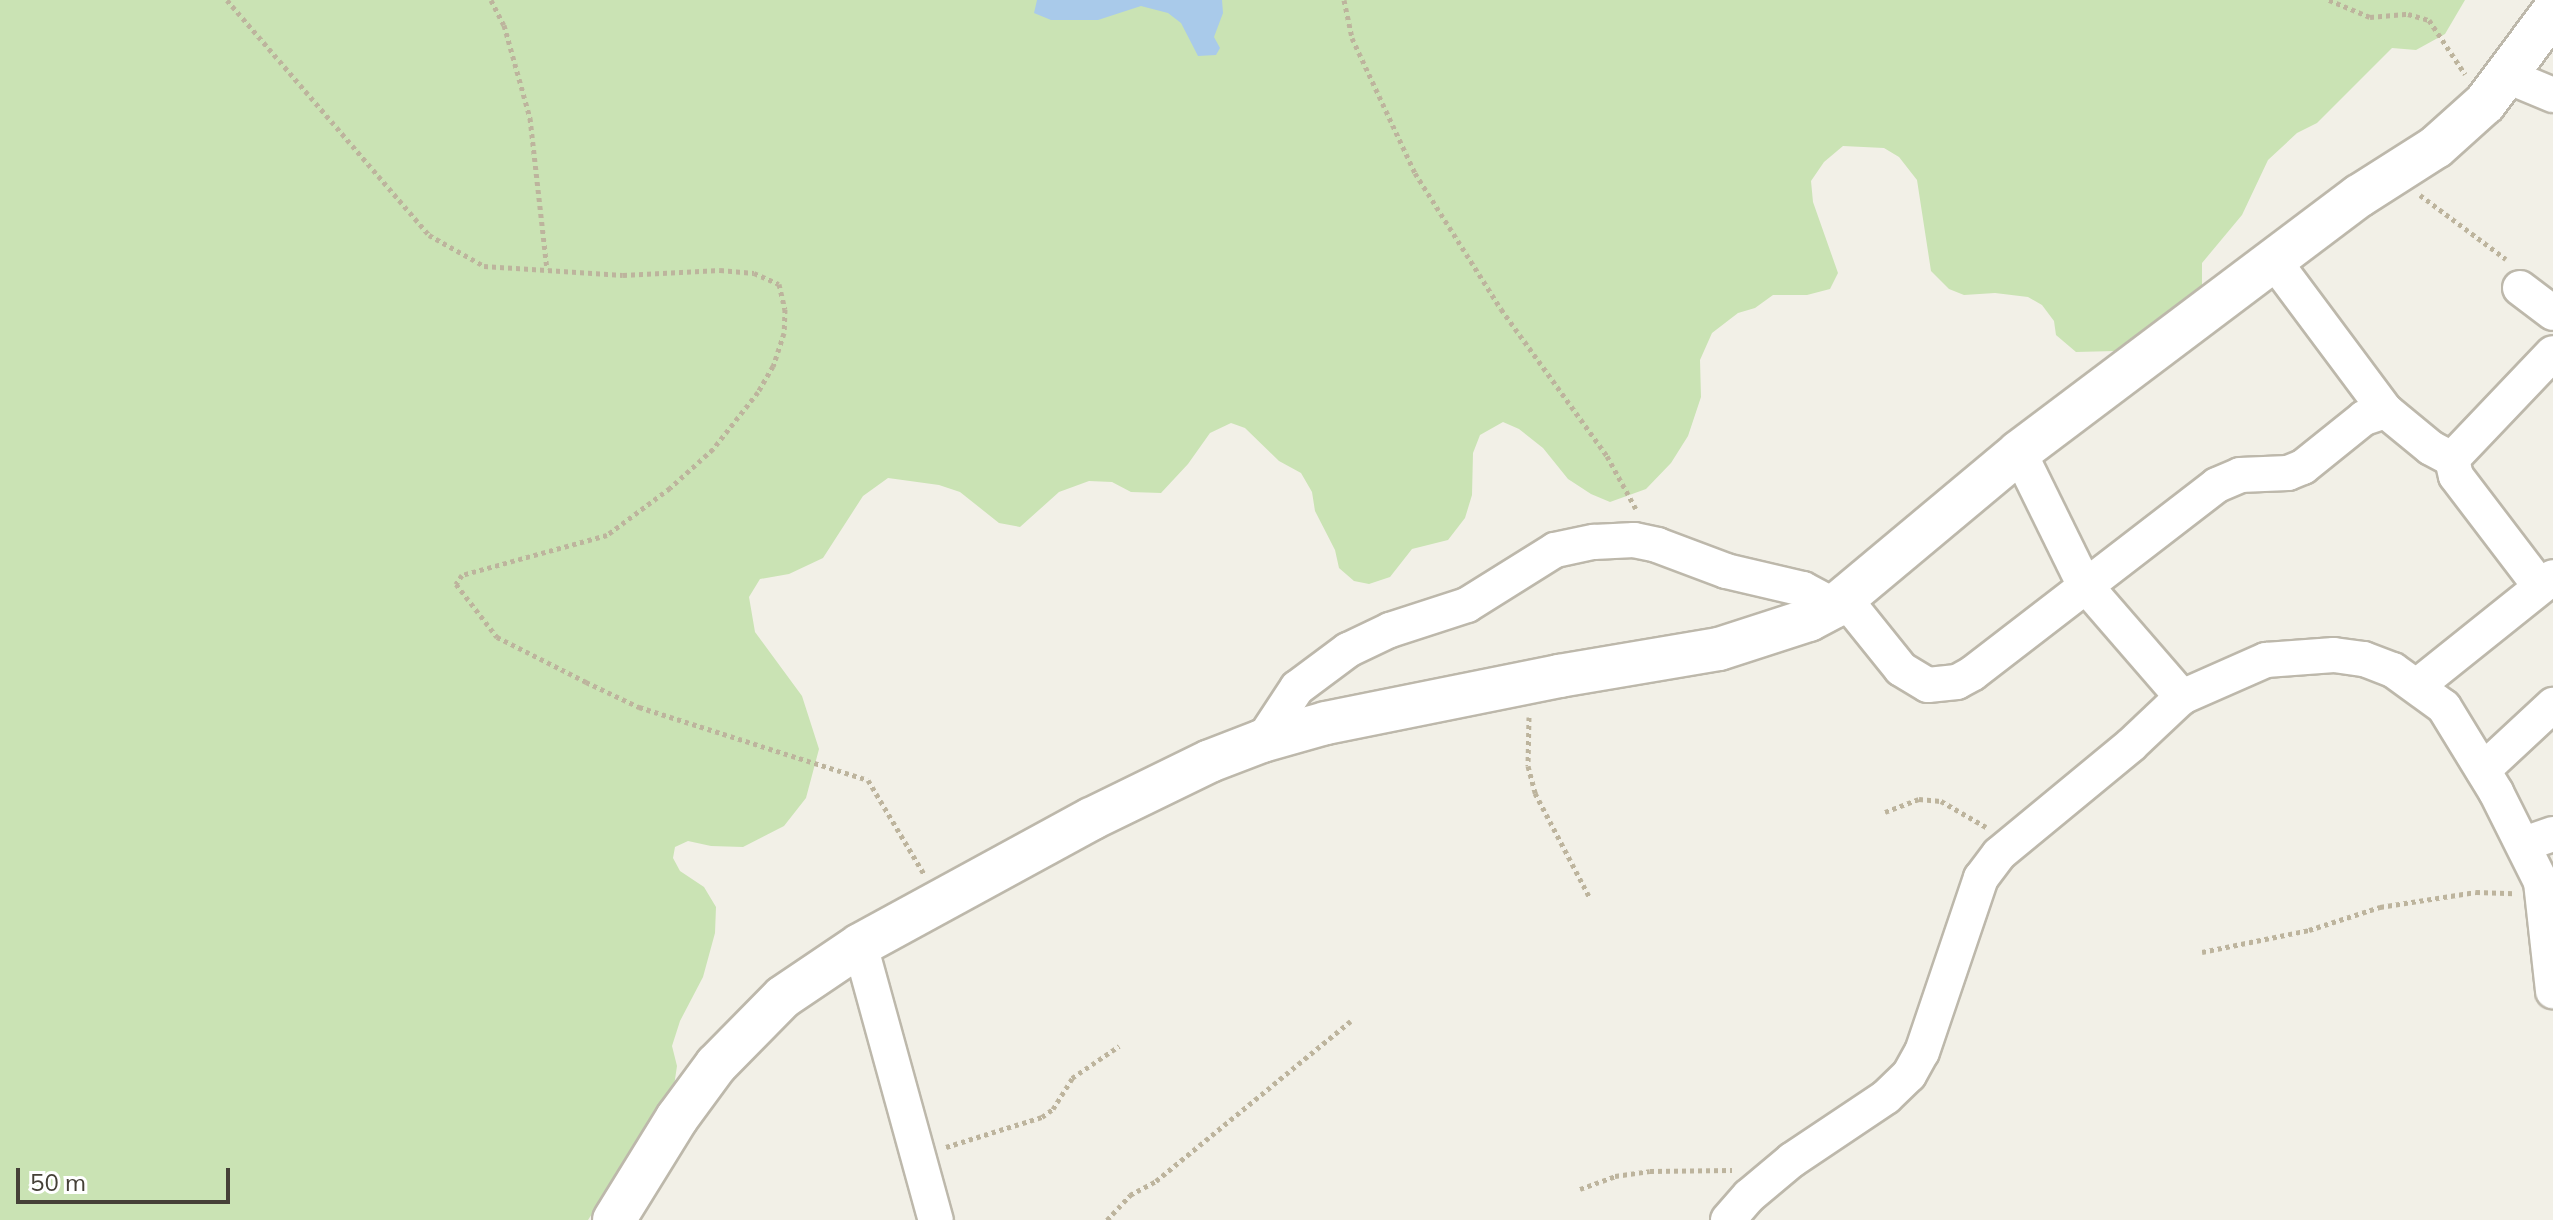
<!DOCTYPE html>
<style>
body{margin:0}
#map{position:relative;width:2553px;height:1220px;overflow:hidden;background:#f2f0e7;font-family:Mulish,sans-serif}
div>[style]{position:absolute}
.green>*{inset:0;background:#cae3b4}
.water>*{inset:0;background:#a9caea}
.path>*{height:5px;margin-top:-2.5px;transform-origin:0;background:repeating-linear-gradient(90deg,#bdb49d 0 4px,transparent 0 8px)}
.roads{filter:drop-shadow(2px 0 #bdb8ab) drop-shadow(-2px 0 #bdb8ab) drop-shadow(0 2px #bdb8ab) drop-shadow(0 -2px #bdb8ab)}
.minor>*{height:34px;margin:-17px;padding:0 17px;transform-origin:17px;border-radius:17px;background:#fff}
.tertiary>*{height:42px;margin:-21px;padding:0 21px;transform-origin:21px;border-radius:21px;background:#fff}
span{translate:-50% -50%;white-space:nowrap;text-align:center;line-height:1.15;-webkit-text-stroke:6px #fff;paint-order:stroke}
.scale{position:absolute;left:16px;top:1168px;width:214px;height:36px;box-sizing:border-box;border:4px solid #454037;border-top:0;padding-left:10px;font-size:24px;line-height:28px;white-space:nowrap;color:#454037;-webkit-text-stroke:6px #fff;paint-order:stroke}
</style>
<div id="map">
<div class="green">
<div style="clip-path:polygon(0 0,2465px 0,2445px 34px,2416px 50px,2392px 48px,2317px 123px,2297px 133px,2268px 160px,2242px 215px,2202px 263px,2202px 288px,2115px 351px,2076px 352px,2056px 335px,2054px 321px,2042px 305px,2028px 297px,1995px 293px,1964px 295px,1949px 289px,1931px 271px,1917px 180px,1899px 157px,1884px 148px,1843px 146px,1824px 162px,1811px 181px,1813px 202px,1838px 273px,1830px 289px,1807px 295px,1773px 295px,1755px 308px,1738px 313px,1712px 333px,1700px 360px,1701px 397px,1688px 436px,1671px 463px,1646px 489px,1610px 502px,1591px 494px,1568px 479px,1543px 448px,1519px 429px,1503px 422px,1480px 435px,1473px 453px,1472px 495px,1465px 518px,1448px 540px,1412px 549px,1390px 577px,1369px 584px,1354px 581px,1339px 568px,1335px 550px,1315px 511px,1312px 492px,1301px 473px,1279px 461px,1245px 428px,1231px 423px,1210px 433px,1188px 464px,1161px 493px,1131px 492px,1112px 482px,1089px 481px,1059px 492px,1020px 527px,999px 523px,960px 492px,939px 485px,888px 478px,863px 496px,823px 558px,789px 574px,760px 579px,749px 597px,755px 632px,802px 696px,819px 749px,806px 798px,784px 826px,743px 847px,711px 846px,688px 841px,675px 847px,673px 858px,680px 871px,704px 887px,716px 907px,715px 933px,703px 977px,680px 1021px,672px 1046px,677px 1066px,674px 1086px,588px 1220px,0 1220px)"></div>
</div>
<div class="water">
<div style="clip-path:polygon(1037px 0,1222px 0,1223px 13px,1214px 37px,1220px 48px,1216px 55px,1198px 56px,1181px 23px,1168px 13px,1141px 6px,1098px 20px,1051px 20px,1034px 13px)"></div>
</div>
<div class="path">
<div style="left:227px;top:0;width:310px;rotate:49.3deg"></div>
<div style="left:429px;top:235px;width:63px;rotate:29.4deg"></div>
<div style="left:484px;top:266px;width:139px;rotate:3.7deg"></div>
<div style="left:623px;top:275px;width:97px;rotate:-3deg"></div>
<div style="left:720px;top:270px;width:34px;rotate:5deg"></div>
<div style="left:754px;top:273px;width:27px;rotate:24deg"></div>
<div style="left:779px;top:284px;width:26px;rotate:77deg"></div>
<div style="left:785px;top:309px;width:24px;rotate:92deg"></div>
<div style="left:784px;top:333px;width:35px;rotate:108deg"></div>
<div style="left:773px;top:366px;width:30px;rotate:120deg"></div>
<div style="left:758px;top:392px;width:73px;rotate:128.3deg"></div>
<div style="left:713px;top:449px;width:58px;rotate:137.8deg"></div>
<div style="left:670px;top:488px;width:79px;rotate:143.3deg"></div>
<div style="left:607px;top:535px;width:150px;rotate:164.6deg"></div>
<div style="left:462px;top:575px;width:11px;rotate:124deg"></div>
<div style="left:456px;top:584px;width:67px;rotate:52.3deg"></div>
<div style="left:497px;top:637px;width:100px;rotate:26.8deg"></div>
<div style="left:586px;top:682px;width:59px;rotate:25.3deg"></div>
<div style="left:639px;top:707px;width:240px;rotate:17.7deg"></div>
<div style="left:868px;top:780px;width:109px;rotate:59.2deg"></div>
<div style="left:491px;top:0;width:28px;rotate:63deg"></div>
<div style="left:504px;top:25px;width:97px;rotate:74.4deg"></div>
<div style="left:530px;top:118px;width:152px;rotate:83.6deg"></div>
<div style="left:1344px;top:0;width:39px;rotate:78deg"></div>
<div style="left:1352px;top:38px;width:149px;rotate:65deg"></div>
<div style="left:1415px;top:173px;width:161px;rotate:57.7deg"></div>
<div style="left:1501px;top:309px;width:181px;rotate:54.2deg"></div>
<div style="left:1607px;top:456px;width:60px;rotate:61.3deg"></div>
<div style="left:2329px;top:0;width:44px;rotate:22.5deg"></div>
<div style="left:2370px;top:17px;width:38px;rotate:-5deg"></div>
<div style="left:2408px;top:14px;width:22px;rotate:16deg"></div>
<div style="left:2429px;top:20px;width:65px;rotate:56.3deg"></div>
<div style="left:2420px;top:195px;width:107px;rotate:36.7deg"></div>
<div style="left:1529px;top:717px;width:49px;rotate:91.2deg"></div>
<div style="left:1528px;top:766px;width:28px;rotate:75deg"></div>
<div style="left:1535px;top:793px;width:119px;rotate:62.4deg"></div>
<div style="left:1885px;top:812px;width:36px;rotate:-21deg"></div>
<div style="left:1919px;top:799px;width:22px;rotate:5deg"></div>
<div style="left:1941px;top:801px;width:52px;rotate:30deg"></div>
<div style="left:2202px;top:952px;width:109px;rotate:-11.6deg"></div>
<div style="left:2309px;top:930px;width:75px;rotate:-17.9deg"></div>
<div style="left:2380px;top:907px;width:97px;rotate:-8.9deg"></div>
<div style="left:2476px;top:892px;width:38px;rotate:2deg"></div>
<div style="left:946px;top:1147px;width:101px;rotate:-17.4deg"></div>
<div style="left:1042px;top:1117px;width:14px;rotate:-36deg"></div>
<div style="left:1053px;top:1109px;width:36px;rotate:-58deg"></div>
<div style="left:1072px;top:1078px;width:57px;rotate:-34.2deg"></div>
<div style="left:1580px;top:1189px;width:37px;rotate:-20deg"></div>
<div style="left:1615px;top:1176px;width:35px;rotate:-8deg"></div>
<div style="left:1650px;top:1171px;width:82px;rotate:-0.7deg"></div>
<div style="left:1107px;top:1220px;width:34px;rotate:-47deg"></div>
<div style="left:1130px;top:1195px;width:30px;rotate:-28deg"></div>
<div style="left:1156px;top:1181px;width:252px;rotate:-39.4deg"></div>
</div>
<div class="roads">
<div class="minor">
<div style="left:2505px;top:75px;width:52px;rotate:22.6deg"></div>
<div style="left:2274px;top:261px;width:187px;rotate:53.3deg"></div>
<div style="left:2386px;top:411px;width:58px;rotate:39.4deg"></div>
<div style="left:2431px;top:448px;width:24px;rotate:28deg"></div>
<div style="left:2452px;top:459px;width:146px;rotate:-46.4deg"></div>
<div style="left:2520px;top:288px;width:41px;rotate:37.1deg"></div>
<div style="left:2019px;top:452px;width:147px;rotate:63.8deg"></div>
<div style="left:2084px;top:584px;width:150px;rotate:49.1deg"></div>
<div style="left:2452px;top:459px;width:17px;rotate:77deg"></div>
<div style="left:2456px;top:476px;width:137px;rotate:52.7deg"></div>
<div style="left:1844px;top:598px;width:91px;rotate:51.2deg"></div>
<div style="left:1901px;top:669px;width:31px;rotate:31deg"></div>
<div style="left:1928px;top:685px;width:29px;rotate:-6deg"></div>
<div style="left:1957px;top:682px;width:18px;rotate:-29deg"></div>
<div style="left:1973px;top:673px;width:308px;rotate:-37.6deg"></div>
<div style="left:2217px;top:485px;width:25px;rotate:-23deg"></div>
<div style="left:2240px;top:475px;width:48px;rotate:-2.4deg"></div>
<div style="left:2288px;top:473px;width:16px;rotate:-22deg"></div>
<div style="left:2303px;top:467px;width:78px;rotate:-38.8deg"></div>
<div style="left:2364px;top:418px;width:23px;rotate:-18deg"></div>
<div style="left:2417px;top:686px;width:174px;rotate:-38.7deg"></div>
<div style="left:1262px;top:741px;width:64px;rotate:-56.6deg"></div>
<div style="left:1297px;top:688px;width:64px;rotate:-36.7deg"></div>
<div style="left:1348px;top:650px;width:47px;rotate:-25.5deg"></div>
<div style="left:1390px;top:630px;width:81px;rotate:-18deg"></div>
<div style="left:1467px;top:605px;width:104px;rotate:-32deg"></div>
<div style="left:1555px;top:550px;width:40px;rotate:-12deg"></div>
<div style="left:1594px;top:542px;width:40px;rotate:-2.9deg"></div>
<div style="left:1634px;top:540px;width:24px;rotate:12deg"></div>
<div style="left:1657px;top:545px;width:74px;rotate:20.6deg"></div>
<div style="left:1726px;top:571px;width:79px;rotate:13.2deg"></div>
<div style="left:1803px;top:589px;width:36px;rotate:28deg"></div>
<div style="left:2483px;top:770px;width:96px;rotate:-42.9deg"></div>
<div style="left:2524px;top:844px;width:31px;rotate:-19deg"></div>
<div style="left:860px;top:945px;width:285px;rotate:74.6deg"></div>
<div style="left:1728px;top:1220px;width:32px;rotate:-49deg"></div>
<div style="left:1749px;top:1196px;width:56px;rotate:-39.9deg"></div>
<div style="left:1792px;top:1160px;width:113px;rotate:-33.8deg"></div>
<div style="left:1886px;top:1097px;width:32px;rotate:-44deg"></div>
<div style="left:1909px;top:1075px;width:26px;rotate:-61deg"></div>
<div style="left:1922px;top:1052px;width:184px;rotate:-71.3deg"></div>
<div style="left:1981px;top:878px;width:30px;rotate:-53deg"></div>
<div style="left:1999px;top:854px;width:171px;rotate:-39.5deg"></div>
<div style="left:2131px;top:745px;width:70px;rotate:-43.3deg"></div>
<div style="left:2182px;top:697px;width:92px;rotate:-23.8deg"></div>
<div style="left:2266px;top:660px;width:68px;rotate:-4.2deg"></div>
<div style="left:2334px;top:655px;width:30px;rotate:8deg"></div>
<div style="left:2364px;top:659px;width:31px;rotate:21deg"></div>
<div style="left:2393px;top:670px;width:63px;rotate:36deg"></div>
<div style="left:2444px;top:707px;width:100px;rotate:58.5deg"></div>
<div style="left:2496px;top:792px;width:101px;rotate:63.4deg"></div>
<div style="left:2541px;top:882px;width:110px;rotate:83.7deg"></div>
</div>
<div class="tertiary">
<div style="left:614px;top:1220px;width:120px;rotate:-58.3deg"></div>
<div style="left:677px;top:1118px;width:66px;rotate:-53.7deg"></div>
<div style="left:716px;top:1065px;width:95px;rotate:-45.4deg"></div>
<div style="left:783px;top:997px;width:93px;rotate:-34deg"></div>
<div style="left:860px;top:945px;width:263px;rotate:-28.6deg"></div>
<div style="left:1091px;top:819px;width:132px;rotate:-26deg"></div>
<div style="left:1210px;top:761px;width:56px;rotate:-21deg"></div>
<div style="left:1262px;top:741px;width:66px;rotate:-15.7deg"></div>
<div style="left:1326px;top:723px;width:238px;rotate:-11.4deg"></div>
<div style="left:1559px;top:676px;width:162px;rotate:-9.6deg"></div>
<div style="left:1719px;top:649px;width:95px;rotate:-17.9deg"></div>
<div style="left:1809px;top:620px;width:30px;rotate:-28deg"></div>
<div style="left:1835px;top:606px;width:240px;rotate:-39.9deg"></div>
<div style="left:2019px;top:452px;width:426px;rotate:-37deg"></div>
<div style="left:2359px;top:196px;width:91px;rotate:-32.5deg"></div>
<div style="left:2436px;top:147px;width:66px;rotate:-41.9deg"></div>
<div style="left:2485px;top:103px;width:114px;rotate:-53.2deg"></div>
</div>
</div>
<div class="scale">50 m</div>
</div>
